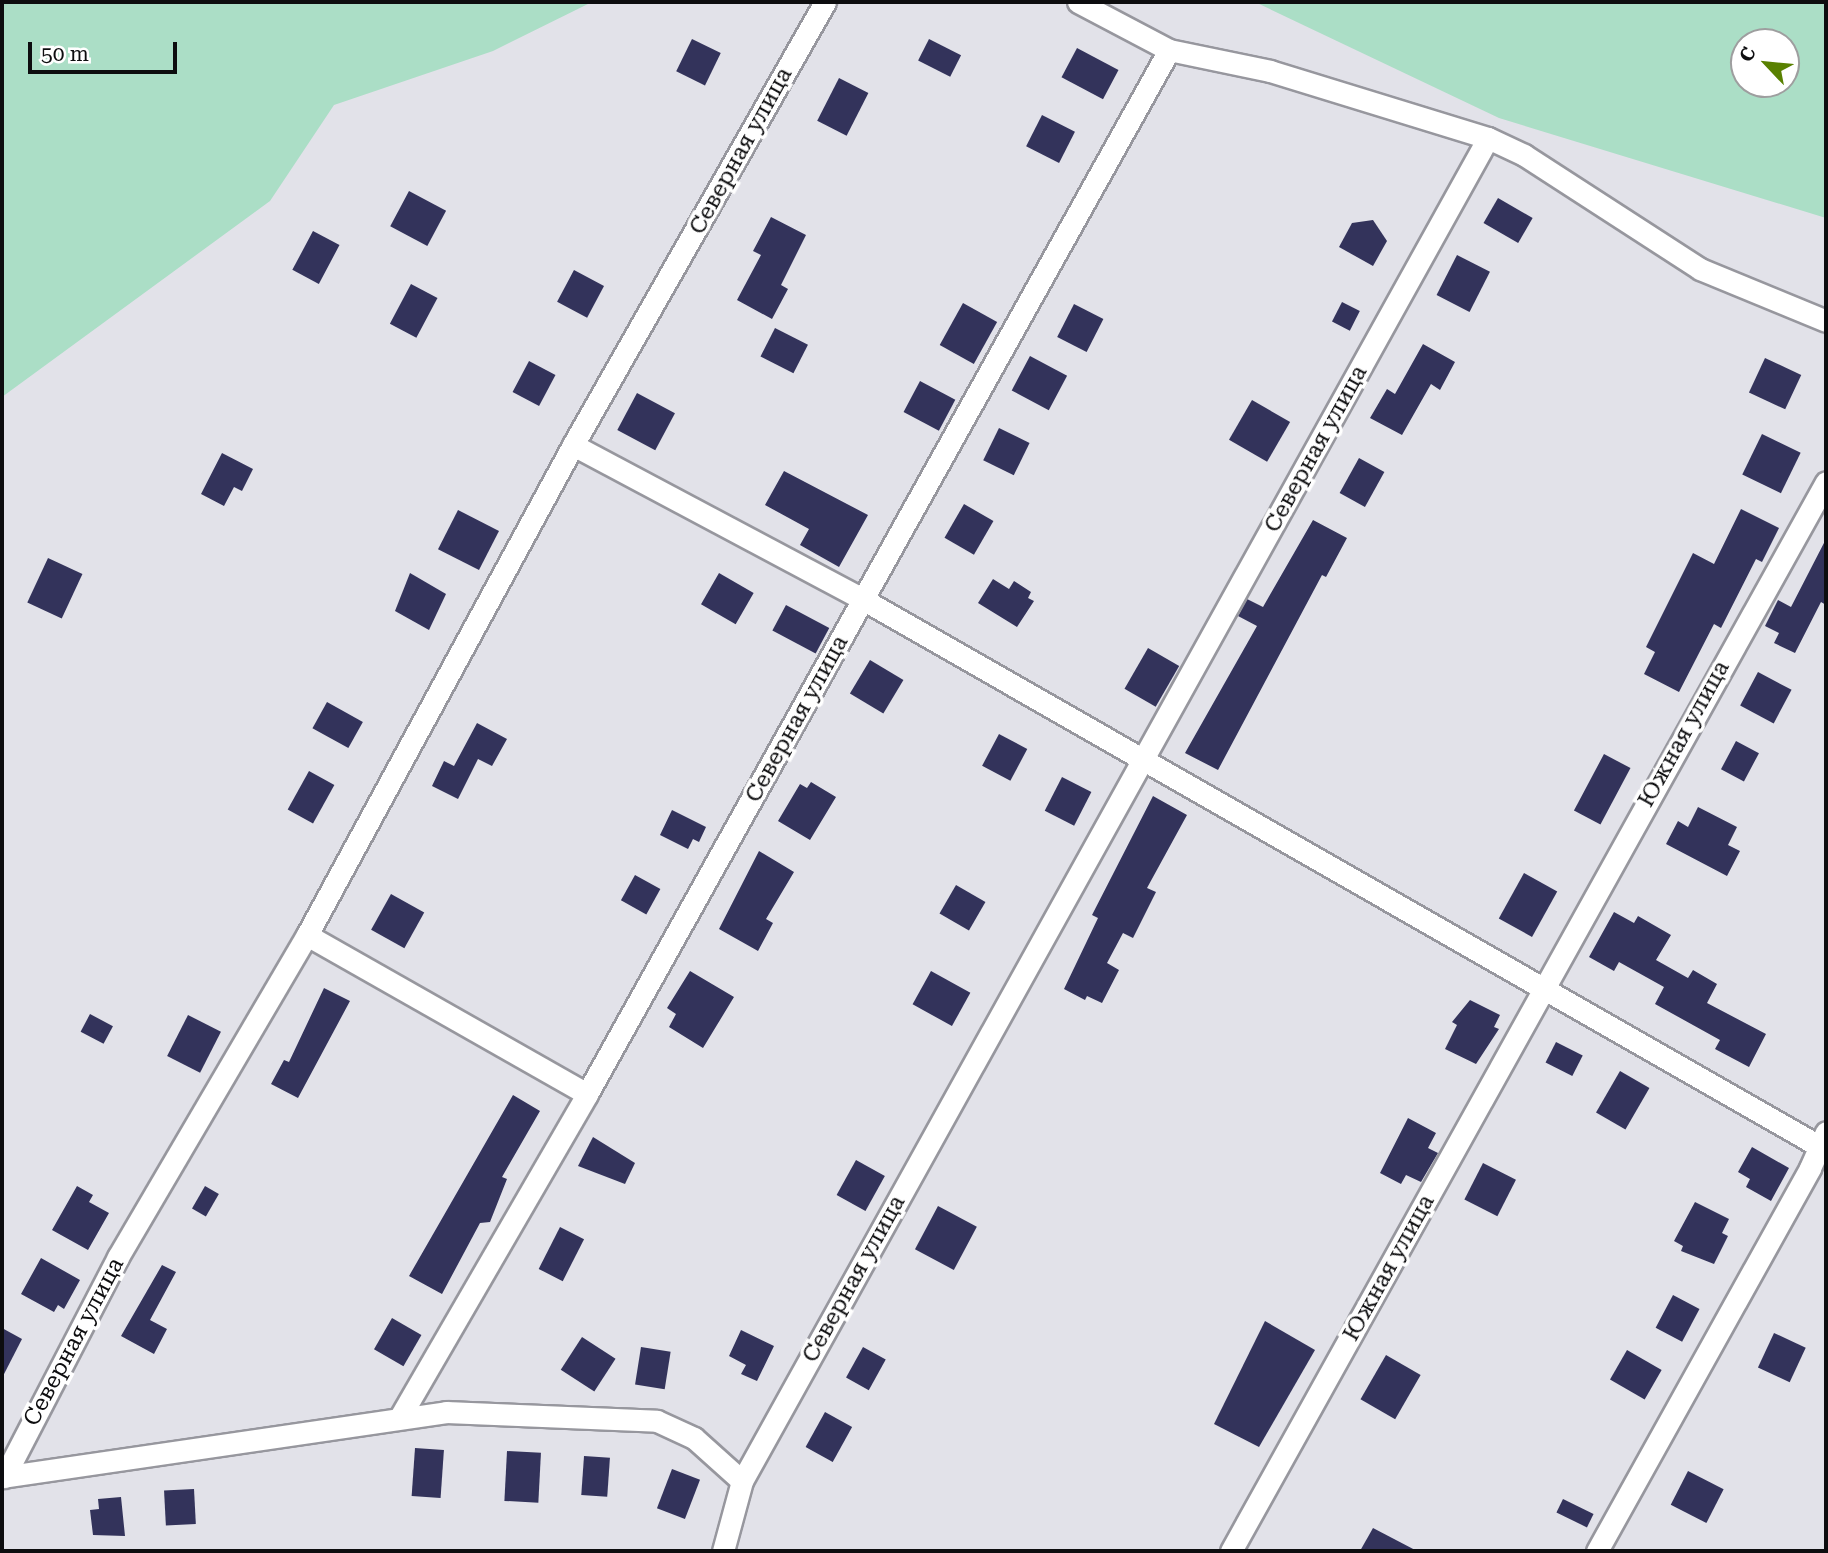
<!DOCTYPE html>
<meta charset="utf-8">
<style>
body{margin:0}
#map{position:relative;width:1828px;height:1553px;overflow:hidden;background:#e2e2e9;font-family:"Roboto Serif",serif}
div>[style]{position:absolute}
.green>*{inset:0;background:#abdec6}
.building>*{inset:0;background:#33335b;transform-origin:0 0}
.roads{filter:drop-shadow(2px 0 #97979e) drop-shadow(-2px 0 #97979e) drop-shadow(0 2px #97979e) drop-shadow(0 -2px #97979e)}
.minor>*{height:21px;margin:-10.5px;padding:0 10.5px;transform-origin:10.5px;border-radius:10.5px;background:#fff}
span{translate:-50% -50%;white-space:nowrap;text-align:center;line-height:1.15;-webkit-text-stroke:7px #fff;paint-order:stroke}
.street-label{font-size:23px;color:#0d0d0f}
.frame{position:absolute;inset:0;border:4px solid #0d0d0f;pointer-events:none}
.north{position:absolute;left:1730px;top:28px;width:70px;height:70px;box-sizing:border-box;background:#fff;border:2px solid #9e9e9f;border-radius:50%;rotate:296deg;font-size:19px;font-weight:700;line-height:28px;text-align:center;color:#0d0d0f}
.north::after{content:'';display:block;margin:auto;width:24px;height:32px;background:#598101;clip-path:polygon(50% 0,100% 100%,50% 72%,0 100%)}
.scale{position:absolute;left:28px;top:42px;width:149px;height:32px;box-sizing:border-box;border:4px solid #0d0d0f;border-top:0;padding-left:9px;font-size:21px;line-height:24px;white-space:nowrap;color:#0d0d0f;-webkit-text-stroke:5px #fff;paint-order:stroke}
</style>
<div id="map">
<div class="green">
<div style="clip-path:polygon(2px 2px,592px 2px,493px 51px,334px 105px,270px 201px,2px 397px)"></div>
<div style="clip-path:polygon(evenodd,1255px 2px,1826px 2px,1826px 218px,1499px 118px,1255px 2px,1744px 42px,1786px 42px,1786px 84px,1744px 84px,1744px 42px)"></div>
</div>
<div class="building">
<div style="left:692px;top:39px;width:32px;height:36px;rotate:26deg"></div>
<div style="left:929px;top:39px;width:36px;height:24px;rotate:27deg"></div>
<div style="left:1077px;top:48px;width:47px;height:33px;rotate:28deg"></div>
<div style="left:839px;top:78px;width:33px;height:48px;rotate:27deg"></div>
<div style="left:1042px;top:115px;width:37px;height:35px;rotate:27deg"></div>
<div style="left:409px;top:191px;width:42px;height:40px;rotate:28deg"></div>
<div style="left:1498px;top:198px;width:40px;height:29px;rotate:30deg"></div>
<div style="clip-path:polygon(771px 217px,806px 235px,781px 285px,788px 289px,772px 319px,737px 300px,761px 255px,753px 251px)"></div>
<div style="clip-path:polygon(1373px 220px,1387px 241px,1373px 266px,1339px 247px,1352px 223px)"></div>
<div style="left:313px;top:231px;width:30px;height:44px;rotate:28deg"></div>
<div style="left:1457px;top:255px;width:37px;height:45px;rotate:27deg"></div>
<div style="left:574px;top:270px;width:34px;height:36px;rotate:28deg"></div>
<div style="left:411px;top:284px;width:30px;height:45px;rotate:28deg"></div>
<div style="left:1342px;top:302px;width:20px;height:22px;rotate:27deg"></div>
<div style="left:963px;top:303px;width:39px;height:48px;rotate:29deg"></div>
<div style="left:1074px;top:304px;width:33px;height:37px;rotate:27deg"></div>
<div style="left:775px;top:328px;width:37px;height:32px;rotate:27deg"></div>
<div style="clip-path:polygon(1423px 344px,1455px 362px,1440px 390px,1431px 384px,1402px 435px,1370px 418px,1387px 389px,1395px 394px)"></div>
<div style="left:1030px;top:356px;width:42px;height:39px;rotate:28deg"></div>
<div style="left:1765px;top:358px;width:40px;height:38px;rotate:25deg"></div>
<div style="left:529px;top:361px;width:30px;height:35px;rotate:28deg"></div>
<div style="left:920px;top:381px;width:40px;height:35px;rotate:28deg"></div>
<div style="left:637px;top:393px;width:43px;height:42px;rotate:28deg"></div>
<div style="left:1252px;top:400px;width:44px;height:46px;rotate:30deg"></div>
<div style="left:999px;top:428px;width:34px;height:36px;rotate:26deg"></div>
<div style="left:1762px;top:434px;width:43px;height:45px;rotate:26deg"></div>
<div style="clip-path:polygon(222px 453px,253px 469px,242px 491px,234px 487px,224px 506px,201px 494px)"></div>
<div style="left:1359px;top:458px;width:29px;height:40px;rotate:29deg"></div>
<div style="clip-path:polygon(784px 471px,868px 515px,839px 567px,800px 545px,809px 529px,765px 505px)"></div>
<div style="left:964px;top:504px;width:34px;height:39px;rotate:30deg"></div>
<div style="clip-path:polygon(1741px 509px,1779px 528px,1762px 562px,1756px 559px,1721px 628px,1714px 624px,1679px 692px,1644px 674px,1655px 652px,1646px 647px,1693px 553px,1714px 564px)"></div>
<div style="left:458px;top:510px;width:46px;height:44px;rotate:27deg"></div>
<div style="clip-path:polygon(1313px 520px,1347px 538px,1326px 577px,1322px 575px,1218px 770px,1185px 753px,1257px 626px,1238px 616px,1247px 599px,1263px 607px)"></div>
<div style="clip-path:polygon(1826px 539px,1826px 605px,1821px 602px,1795px 653px,1774px 643px,1779px 633px,1765px 626px,1778px 600px,1791px 607px)"></div>
<div style="left:48px;top:558px;width:38px;height:49px;rotate:25deg"></div>
<div style="clip-path:polygon(410px 573px,446px 594px,429px 630px,395px 611px)"></div>
<div style="left:719px;top:573px;width:40px;height:36px;rotate:30deg"></div>
<div style="clip-path:polygon(993px 579px,1009px 589px,1014px 581px,1031px 592px,1028px 598px,1034px 601px,1017px 627px,978px 603px)"></div>
<div style="left:786px;top:605px;width:49px;height:29px;rotate:28deg"></div>
<div style="left:1148px;top:648px;width:36px;height:47px;rotate:30deg"></div>
<div style="left:870px;top:660px;width:39px;height:39px;rotate:31deg"></div>
<div style="left:1758px;top:672px;width:38px;height:38px;rotate:28deg"></div>
<div style="left:327px;top:702px;width:41px;height:30px;rotate:29deg"></div>
<div style="clip-path:polygon(477px 723px,507px 739px,492px 766px,478px 759px,458px 799px,432px 786px,444px 761px,454px 766px)"></div>
<div style="left:999px;top:734px;width:32px;height:36px;rotate:28deg"></div>
<div style="left:1736px;top:741px;width:26px;height:32px;rotate:28deg"></div>
<div style="left:1604px;top:754px;width:30px;height:64px;rotate:28deg"></div>
<div style="left:309px;top:771px;width:29px;height:44px;rotate:29deg"></div>
<div style="left:1062px;top:777px;width:33px;height:38px;rotate:27deg"></div>
<div style="clip-path:polygon(811px 782px,836px 797px,810px 840px,778px 821px,800px 784px,807px 788px)"></div>
<div style="clip-path:polygon(1153px 796px,1187px 815px,1147px 888px,1156px 892px,1133px 938px,1123px 933px,1107px 963px,1119px 970px,1102px 1003px,1087px 996px,1085px 1000px,1064px 989px,1098px 918px,1092px 915px)"></div>
<div style="clip-path:polygon(1698px 807px,1737px 827px,1728px 845px,1740px 851px,1727px 876px,1666px 844px,1678px 821px,1688px 827px)"></div>
<div style="clip-path:polygon(672px 810px,706px 827px,699px 842px,693px 839px,688px 849px,660px 835px)"></div>
<div style="clip-path:polygon(759px 851px,794px 872px,766px 919px,773px 923px,758px 951px,719px 929px)"></div>
<div style="left:1524px;top:873px;width:38px;height:52px;rotate:29deg"></div>
<div style="left:635px;top:875px;width:29px;height:29px;rotate:29deg"></div>
<div style="left:956px;top:885px;width:34px;height:33px;rotate:30deg"></div>
<div style="left:391px;top:894px;width:38px;height:41px;rotate:29deg"></div>
<div style="clip-path:polygon(1614px 912px,1634px 923px,1638px 916px,1671px 935px,1656px 960px,1688px 978px,1693px 970px,1717px 984px,1707px 1003px,1766px 1034px,1749px 1067px,1715px 1049px,1720px 1040px,1655px 1004px,1664px 987px,1619px 962px,1614px 971px,1589px 957px)"></div>
<div style="clip-path:polygon(690px 971px,734px 997px,703px 1048px,669px 1027px,676px 1014px,667px 1008px)"></div>
<div style="left:931px;top:971px;width:45px;height:38px;rotate:29deg"></div>
<div style="clip-path:polygon(324px 988px,350px 1001px,298px 1098px,271px 1084px,284px 1060px,289px 1062px)"></div>
<div style="clip-path:polygon(1470px 1000px,1500px 1015px,1494px 1027px,1499px 1029px,1476px 1064px,1445px 1049px,1457px 1025px,1452px 1022px)"></div>
<div style="left:90px;top:1014px;width:26px;height:20px;rotate:28deg"></div>
<div style="left:188px;top:1015px;width:37px;height:46px;rotate:27deg"></div>
<div style="left:1556px;top:1042px;width:30px;height:23px;rotate:27deg"></div>
<div style="left:1620px;top:1071px;width:34px;height:48px;rotate:30deg"></div>
<div style="clip-path:polygon(513px 1095px,540px 1111px,502px 1177px,507px 1179px,490px 1222px,480px 1223px,442px 1294px,409px 1276px)"></div>
<div style="clip-path:polygon(1408px 1118px,1436px 1133px,1428px 1148px,1438px 1153px,1421px 1182px,1406px 1175px,1401px 1184px,1380px 1173px)"></div>
<div style="clip-path:polygon(593px 1137px,635px 1163px,625px 1184px,578px 1166px)"></div>
<div style="clip-path:polygon(1752px 1147px,1789px 1168px,1771px 1201px,1746px 1187px,1750px 1179px,1738px 1172px)"></div>
<div style="left:856px;top:1160px;width:33px;height:40px;rotate:29deg"></div>
<div style="left:1483px;top:1163px;width:37px;height:41px;rotate:27deg"></div>
<div style="clip-path:polygon(77px 1186px,93px 1195px,89px 1202px,109px 1213px,88px 1250px,52px 1230px)"></div>
<div style="left:205px;top:1186px;width:16px;height:26px;rotate:30deg"></div>
<div style="clip-path:polygon(1695px 1202px,1729px 1219px,1722px 1233px,1728px 1236px,1714px 1264px,1681px 1251px,1683px 1246px,1674px 1241px)"></div>
<div style="left:938px;top:1206px;width:44px;height:49px;rotate:28deg"></div>
<div style="left:560px;top:1227px;width:27px;height:47px;rotate:27deg"></div>
<div style="clip-path:polygon(41px 1258px,80px 1280px,64px 1309px,58px 1305px,54px 1312px,21px 1294px)"></div>
<div style="clip-path:polygon(162px 1265px,176px 1272px,150px 1320px,167px 1329px,154px 1354px,121px 1336px)"></div>
<div style="left:1673px;top:1295px;width:30px;height:37px;rotate:28deg"></div>
<div style="left:392px;top:1318px;width:34px;height:36px;rotate:30deg"></div>
<div style="clip-path:polygon(1265px 1321px,1315px 1350px,1259px 1447px,1214px 1424px)"></div>
<div style="clip-path:polygon(2px 1328px,22px 1339px,2px 1378px)"></div>
<div style="clip-path:polygon(741px 1330px,774px 1346px,757px 1381px,741px 1374px,746px 1365px,729px 1356px)"></div>
<div style="left:1774px;top:1333px;width:35px;height:38px;rotate:25deg"></div>
<div style="left:582px;top:1337px;width:40px;height:39px;rotate:33deg"></div>
<div style="left:641px;top:1347px;width:30px;height:38px;rotate:9deg"></div>
<div style="left:863px;top:1347px;width:26px;height:35px;rotate:29deg"></div>
<div style="left:1627px;top:1350px;width:40px;height:34px;rotate:30deg"></div>
<div style="left:1386px;top:1355px;width:40px;height:51px;rotate:30deg"></div>
<div style="left:825px;top:1412px;width:31px;height:40px;rotate:29deg"></div>
<div style="left:415px;top:1448px;width:29px;height:48px;rotate:4deg"></div>
<div style="left:507px;top:1451px;width:34px;height:50px;rotate:3deg"></div>
<div style="left:584px;top:1456px;width:26px;height:39px;rotate:4deg"></div>
<div style="left:672px;top:1469px;width:30px;height:42px;rotate:21deg"></div>
<div style="left:1688px;top:1471px;width:40px;height:38px;rotate:27deg"></div>
<div style="left:194px;top:1489px;width:35px;height:30px;rotate:87deg"></div>
<div style="clip-path:polygon(121px 1497px,125px 1536px,93px 1535px,90px 1510px,99px 1509px,98px 1499px)"></div>
<div style="left:1563px;top:1499px;width:34px;height:15px;rotate:26deg"></div>
<div style="clip-path:polygon(1373px 1528px,1417px 1551px,1360px 1551px)"></div>
</div>
<div class="roads">
<div class="minor">
<div style="left:1078px;top:2px;width:103px;rotate:27.8deg"></div>
<div style="left:1169px;top:50px;width:103px;rotate:11.7deg"></div>
<div style="left:1270px;top:71px;width:228px;rotate:17.1deg"></div>
<div style="left:1488px;top:138px;width:40px;rotate:25deg"></div>
<div style="left:1524px;top:155px;width:210px;rotate:32.9deg"></div>
<div style="left:1700px;top:269px;width:136px;rotate:22.4deg"></div>
<div style="left:573px;top:445px;width:330px;rotate:28deg"></div>
<div style="left:864px;top:600px;width:1108px;rotate:29.76deg"></div>
<div style="left:307px;top:935px;width:322px;rotate:29.6deg"></div>
<div style="left:400px;top:1417px;width:373px;rotate:-59.9deg"></div>
<div style="left:587px;top:1094px;width:1195px;rotate:-60.86deg"></div>
<div style="left:2px;top:1477px;width:449px;rotate:-8.3deg"></div>
<div style="left:446px;top:1412px;width:211px;rotate:2.4deg"></div>
<div style="left:657px;top:1421px;width:41px;rotate:24.7deg"></div>
<div style="left:694px;top:1438px;width:64px;rotate:41.9deg"></div>
<div style="left:4px;top:1477px;width:248px;rotate:-62.6deg"></div>
<div style="left:118px;top:1257px;width:373px;rotate:-59.6deg"></div>
<div style="left:307px;top:935px;width:558px;rotate:-61.5deg"></div>
<div style="left:573px;top:445px;width:510px;rotate:-60.37deg"></div>
<div style="left:723px;top:1551px;width:73px;rotate:-74.8deg"></div>
<div style="left:742px;top:1481px;width:1536px;rotate:-60.95deg"></div>
<div style="left:1231px;top:1551px;width:1223px;rotate:-60.9deg"></div>
<div style="left:1597px;top:1551px;width:438px;rotate:-60.9deg"></div>
<div style="left:1810px;top:1168px;width:39px;rotate:-66deg"></div>
</div>
</div>
<div class="street-label">
<span style="left:741px;top:151px;rotate:-61deg">Северная улица</span>
<span style="left:1316px;top:449px;rotate:-61deg">Северная улица</span>
<span style="left:797px;top:719px;rotate:-61deg">Северная улица</span>
<span style="left:1684px;top:734px;rotate:-61deg">Южная улица</span>
<span style="left:1389px;top:1268px;rotate:-61deg">Южная улица</span>
<span style="left:854px;top:1279px;rotate:-61deg">Северная улица</span>
<span style="left:74px;top:1342px;rotate:-62deg">Северная улица</span>
</div>
<div class="frame"></div>
<div class="north">С</div>
<div class="scale">50 m</div>
</div>
